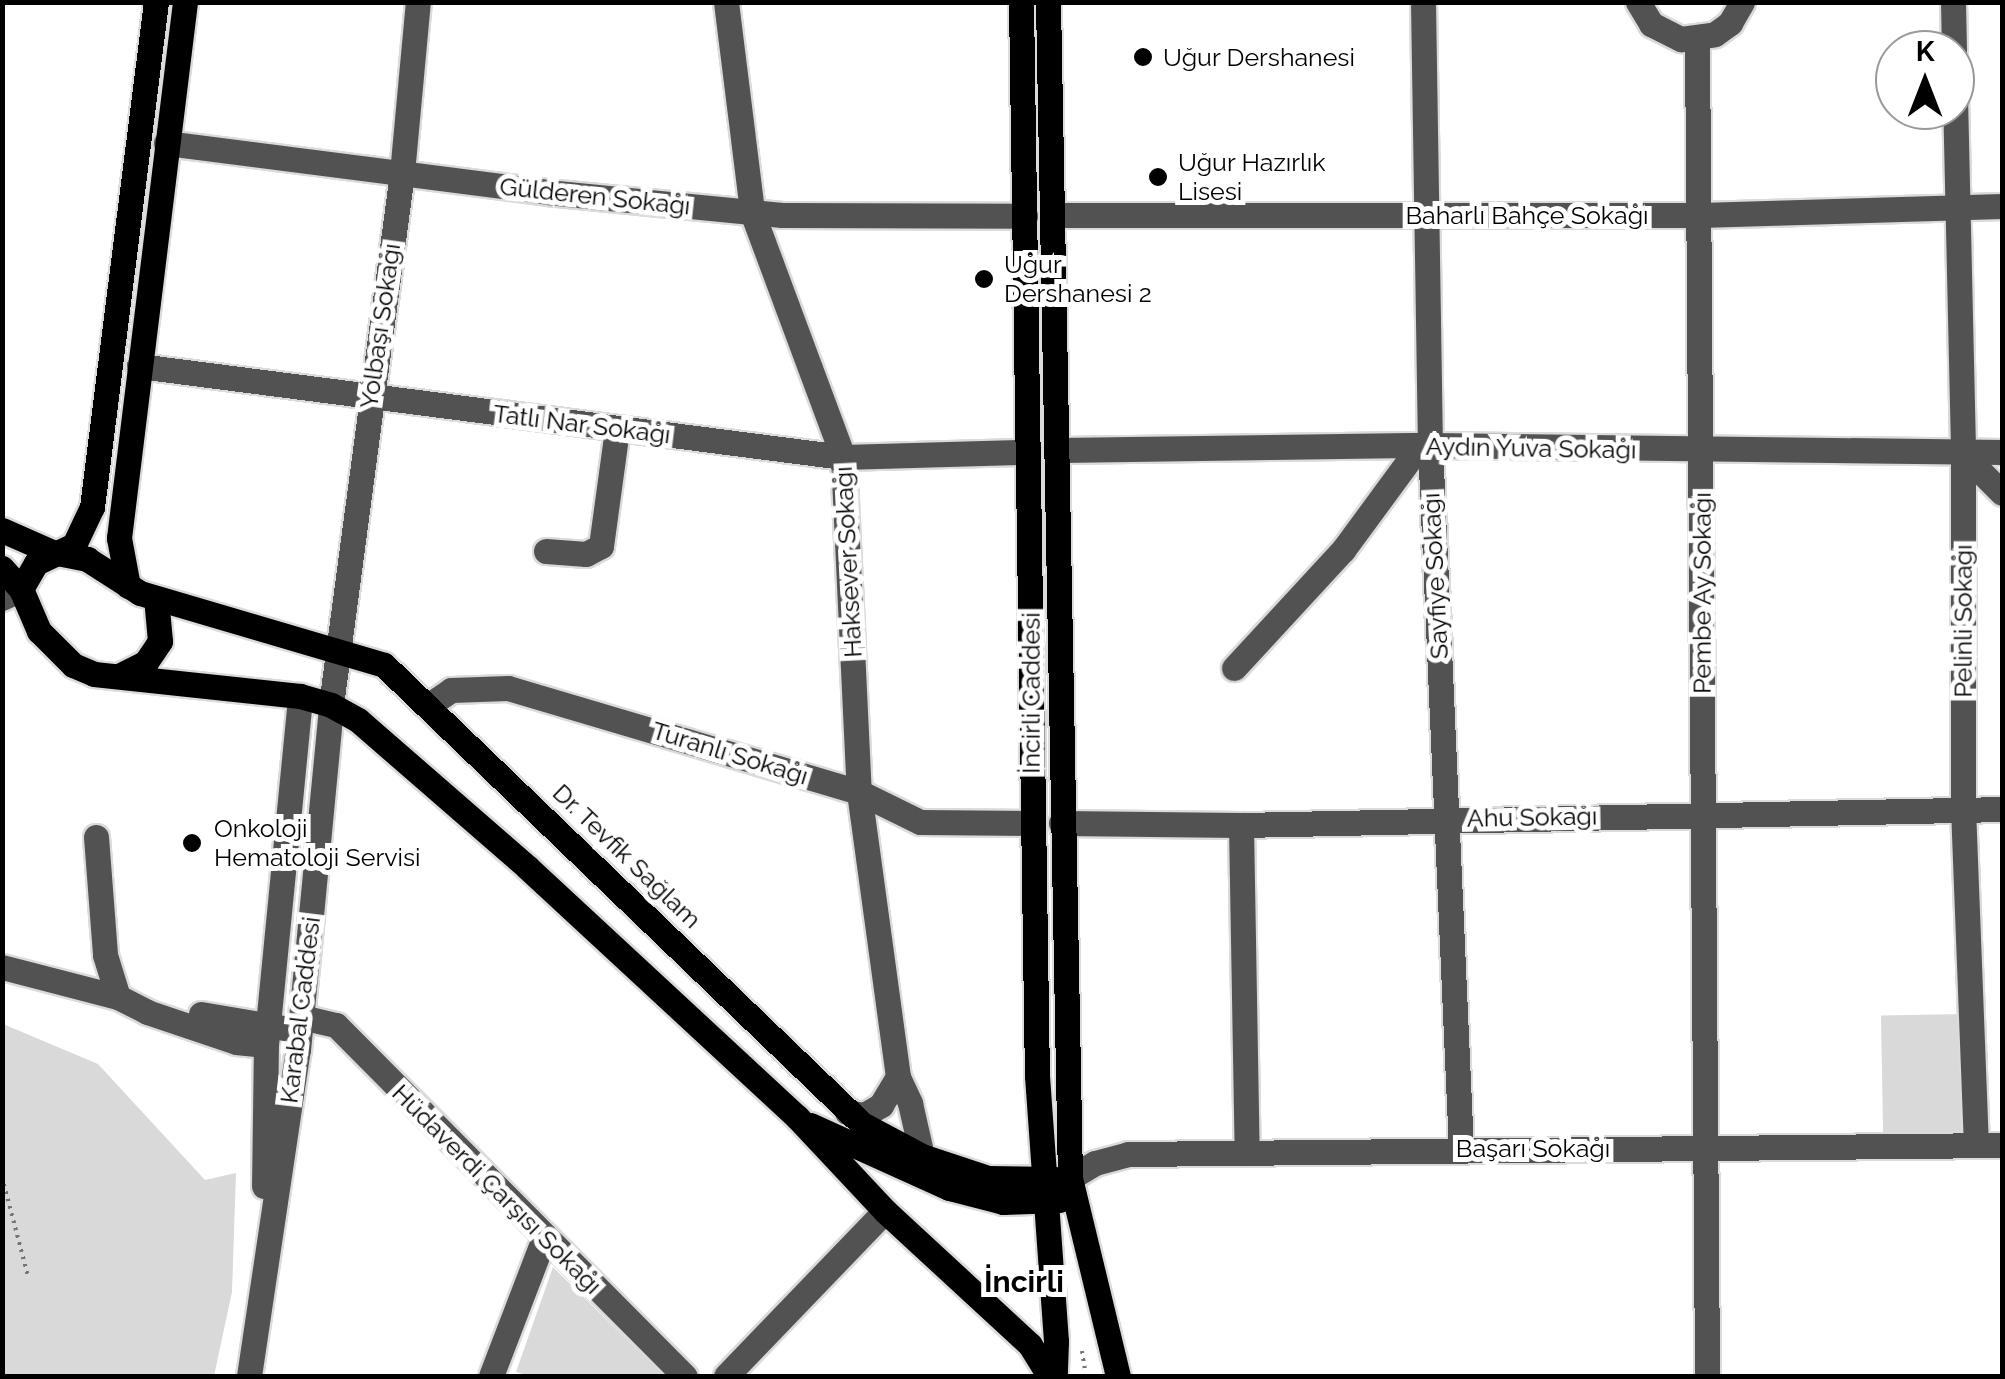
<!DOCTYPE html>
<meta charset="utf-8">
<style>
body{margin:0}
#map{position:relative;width:2005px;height:1379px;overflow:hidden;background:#fff;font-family:Raleway,sans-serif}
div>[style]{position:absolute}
.green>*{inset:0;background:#d9d9d9;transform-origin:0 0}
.path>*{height:4px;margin-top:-2px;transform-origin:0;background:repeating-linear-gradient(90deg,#747474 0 2.5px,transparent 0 7.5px)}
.roads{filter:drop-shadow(2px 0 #dbdbdb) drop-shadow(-2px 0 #dbdbdb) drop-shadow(0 2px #dbdbdb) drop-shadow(0 -2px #dbdbdb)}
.minor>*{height:25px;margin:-12.5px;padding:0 12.5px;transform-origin:12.5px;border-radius:12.5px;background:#525252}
.major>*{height:25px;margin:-12.5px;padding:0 12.5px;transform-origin:12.5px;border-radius:12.5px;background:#000}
.dots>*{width:28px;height:28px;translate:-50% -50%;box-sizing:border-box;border:5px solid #fff;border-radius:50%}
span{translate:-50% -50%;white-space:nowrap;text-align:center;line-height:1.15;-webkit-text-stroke:10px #fff;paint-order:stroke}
.poi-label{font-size:25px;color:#000}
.left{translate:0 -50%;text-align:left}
.street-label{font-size:25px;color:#000}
.quarter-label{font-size:30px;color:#000;font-weight:700}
.frame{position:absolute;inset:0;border:5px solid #000;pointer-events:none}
.north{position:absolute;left:1875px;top:30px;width:100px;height:100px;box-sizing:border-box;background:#fff;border:2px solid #999;border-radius:50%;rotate:0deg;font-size:28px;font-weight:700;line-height:40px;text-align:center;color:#000}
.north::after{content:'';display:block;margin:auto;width:35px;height:45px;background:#000;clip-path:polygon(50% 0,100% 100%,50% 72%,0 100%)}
</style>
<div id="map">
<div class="green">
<div style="left:1965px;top:1014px;width:125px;height:84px;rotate:89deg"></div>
<div style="clip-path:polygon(3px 1024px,98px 1064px,205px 1180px,236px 1173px,232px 1292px,214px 1376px,3px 1376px)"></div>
<div style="clip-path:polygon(553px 1267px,664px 1376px,531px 1376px,516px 1372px)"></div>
</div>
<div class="path">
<div style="left:2px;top:1177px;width:102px;rotate:75.3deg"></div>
<div style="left:1082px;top:1351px;width:18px;rotate:81deg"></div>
</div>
<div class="roads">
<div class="minor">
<div style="left:726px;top:2px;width:212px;rotate:82.9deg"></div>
<div style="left:752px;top:212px;width:261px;rotate:69.6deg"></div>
<div style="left:843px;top:457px;width:335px;rotate:87.3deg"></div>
<div style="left:859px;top:792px;width:288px;rotate:82.2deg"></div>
<div style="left:898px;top:1077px;width:29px;rotate:65deg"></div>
<div style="left:910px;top:1103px;width:54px;rotate:77.2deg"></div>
<div style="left:1423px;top:2px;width:443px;rotate:89.1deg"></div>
<div style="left:1430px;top:445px;width:704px;rotate:87.48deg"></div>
<div style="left:1638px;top:2px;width:26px;rotate:59deg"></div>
<div style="left:1651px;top:24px;width:34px;rotate:27deg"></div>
<div style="left:1681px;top:39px;width:34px;rotate:-8deg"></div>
<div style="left:1715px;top:34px;width:19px;rotate:-36deg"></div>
<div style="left:1730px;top:23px;width:24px;rotate:-60deg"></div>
<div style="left:1953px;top:2px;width:48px;rotate:88.8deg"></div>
<div style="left:1697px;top:39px;width:1337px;rotate:89.57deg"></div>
<div style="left:1955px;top:96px;width:358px;rotate:88.7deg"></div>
<div style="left:1963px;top:454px;width:354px;rotate:90deg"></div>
<div style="left:1963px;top:808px;width:337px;rotate:87.8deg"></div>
<div style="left:166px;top:143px;width:384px;rotate:7.3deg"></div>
<div style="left:547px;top:192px;width:236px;rotate:5.6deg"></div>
<div style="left:782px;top:215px;width:243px;rotate:0.2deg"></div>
<div style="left:1052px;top:215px;width:648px"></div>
<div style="left:1700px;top:215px;width:302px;rotate:-1.7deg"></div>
<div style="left:139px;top:366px;width:710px;rotate:7.37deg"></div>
<div style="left:843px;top:457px;width:184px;rotate:-1.6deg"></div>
<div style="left:1060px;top:450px;width:370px;rotate:-0.8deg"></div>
<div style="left:1430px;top:445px;width:572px;rotate:0.7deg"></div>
<div style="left:1963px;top:454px;width:55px;rotate:45deg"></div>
<div style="left:546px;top:551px;width:40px;rotate:4.3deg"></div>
<div style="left:586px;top:554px;width:17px;rotate:-28deg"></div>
<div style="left:601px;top:546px;width:118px;rotate:-82.2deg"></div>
<div style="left:2px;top:598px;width:21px;rotate:-25deg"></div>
<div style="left:1234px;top:668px;width:161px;rotate:-47.3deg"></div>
<div style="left:1343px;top:550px;width:130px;rotate:-53.7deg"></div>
<div style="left:429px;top:705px;width:27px;rotate:-34deg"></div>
<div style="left:451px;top:690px;width:57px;rotate:-2deg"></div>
<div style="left:508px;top:688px;width:366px;rotate:16.5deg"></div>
<div style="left:859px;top:792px;width:68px;rotate:26.2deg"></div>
<div style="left:920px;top:822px;width:112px;rotate:0.5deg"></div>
<div style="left:1061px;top:823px;width:180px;rotate:0.6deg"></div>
<div style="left:1241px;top:825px;width:761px;rotate:-1.2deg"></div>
<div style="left:1241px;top:825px;width:328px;rotate:89deg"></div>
<div style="left:96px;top:837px;width:118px;rotate:85.6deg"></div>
<div style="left:105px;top:955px;width:44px;rotate:72.8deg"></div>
<div style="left:2px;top:967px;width:120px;rotate:14.5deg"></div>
<div style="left:118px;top:997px;width:33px;rotate:27deg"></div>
<div style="left:147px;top:1012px;width:94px;rotate:18.6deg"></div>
<div style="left:236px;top:1042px;width:30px;rotate:6deg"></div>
<div style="left:201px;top:1014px;width:84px;rotate:9.6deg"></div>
<div style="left:301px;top:1017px;width:36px;rotate:13deg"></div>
<div style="left:336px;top:1025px;width:495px;rotate:45.2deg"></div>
<div style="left:847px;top:1112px;width:17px;rotate:10deg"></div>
<div style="left:864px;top:1115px;width:20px;rotate:-30deg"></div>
<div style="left:881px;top:1105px;width:33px;rotate:-59deg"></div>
<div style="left:1070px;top:1178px;width:29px;rotate:-31deg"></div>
<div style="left:1095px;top:1163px;width:34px;rotate:-15deg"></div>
<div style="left:1128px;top:1154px;width:874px;rotate:-0.59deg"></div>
<div style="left:264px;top:1186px;width:141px;rotate:-89.2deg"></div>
<div style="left:266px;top:1045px;width:351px;rotate:-84.4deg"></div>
<div style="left:249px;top:1376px;width:330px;rotate:-81.5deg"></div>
<div style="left:298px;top:1050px;width:347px;rotate:-84.5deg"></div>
<div style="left:331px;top:705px;width:537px;rotate:-82.4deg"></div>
<div style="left:402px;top:173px;width:172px;rotate:-84.7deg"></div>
<div style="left:491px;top:1376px;width:148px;rotate:-69deg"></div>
<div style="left:726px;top:1376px;width:229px;rotate:-46.1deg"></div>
</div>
<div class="major">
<div style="left:1021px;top:2px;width:1074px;rotate:89.15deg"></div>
<div style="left:1037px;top:1076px;width:266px;rotate:85.9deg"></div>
<div style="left:1056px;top:1341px;width:35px;rotate:92deg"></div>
<div style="left:1048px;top:2px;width:1176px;rotate:88.93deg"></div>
<div style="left:1070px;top:1178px;width:204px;rotate:76.4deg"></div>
<div style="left:2px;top:530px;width:55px;rotate:23.7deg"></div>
<div style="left:52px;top:552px;width:36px;rotate:11deg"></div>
<div style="left:87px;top:559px;width:63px;rotate:32.7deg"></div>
<div style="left:140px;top:593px;width:254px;rotate:16.4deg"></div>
<div style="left:384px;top:665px;width:663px;rotate:43.84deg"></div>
<div style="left:862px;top:1124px;width:68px;rotate:28.1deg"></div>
<div style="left:922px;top:1156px;width:70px;rotate:18.4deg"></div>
<div style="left:988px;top:1178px;width:67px;rotate:0.9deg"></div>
<div style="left:2px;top:568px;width:28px;rotate:48deg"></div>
<div style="left:21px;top:589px;width:46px;rotate:66.8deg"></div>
<div style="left:39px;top:631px;width:48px;rotate:45deg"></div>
<div style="left:73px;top:665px;width:23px;rotate:23deg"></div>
<div style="left:94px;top:674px;width:207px;rotate:6.1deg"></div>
<div style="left:300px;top:696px;width:32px;rotate:16deg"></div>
<div style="left:331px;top:705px;width:31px;rotate:29deg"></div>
<div style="left:358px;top:720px;width:225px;rotate:41deg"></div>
<div style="left:528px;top:868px;width:367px;rotate:42.8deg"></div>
<div style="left:797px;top:1117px;width:129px;rotate:46.9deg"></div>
<div style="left:885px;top:1211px;width:197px;rotate:42.7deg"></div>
<div style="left:1030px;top:1345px;width:36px;rotate:58deg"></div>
<div style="left:128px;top:586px;width:49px;rotate:-100.6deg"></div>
<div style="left:119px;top:538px;width:540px;rotate:-82.98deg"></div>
<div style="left:21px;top:589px;width:30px;rotate:-60deg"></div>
<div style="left:36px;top:563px;width:42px;rotate:-25.3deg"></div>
<div style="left:74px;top:545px;width:42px;rotate:-64.7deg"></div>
<div style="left:92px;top:507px;width:509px;rotate:-82.78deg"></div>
<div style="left:121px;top:675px;width:28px;rotate:-27deg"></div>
<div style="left:146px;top:662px;width:25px;rotate:-56deg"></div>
<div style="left:160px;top:641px;width:43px;rotate:-95.3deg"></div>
<div style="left:810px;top:1125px;width:153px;rotate:24.4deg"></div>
<div style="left:949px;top:1188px;width:56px;rotate:14.5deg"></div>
<div style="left:1003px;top:1202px;width:56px;rotate:-2deg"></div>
</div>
</div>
<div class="dots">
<div style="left:1143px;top:57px;background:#000"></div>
<div style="left:1158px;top:177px;background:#000"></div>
<div style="left:984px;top:279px;background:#000"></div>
<div style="left:192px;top:843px;background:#000"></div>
</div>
<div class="poi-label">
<span class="left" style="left:1163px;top:57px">Uğur Dershanesi</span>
<span class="left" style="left:1178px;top:177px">Uğur Hazırlık<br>Lisesi</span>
<span class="left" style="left:1004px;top:279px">Uğur<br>Dershanesi 2</span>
<span class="left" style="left:214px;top:843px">Onkoloji<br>Hematoloji Servisi</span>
</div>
<div class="street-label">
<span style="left:595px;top:196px;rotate:6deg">Gülderen Sokağı</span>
<span style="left:1527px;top:215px">Baharlı Bahçe Sokağı</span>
<span style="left:380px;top:326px;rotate:-82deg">Yolbaşı Sokağı</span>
<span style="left:582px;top:424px;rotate:7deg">Tatlı Nar Sokağı</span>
<span style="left:1531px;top:448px;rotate:1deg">Aydın Yuva Sokağı</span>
<span style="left:848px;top:562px;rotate:-93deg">Haksever Sokağı</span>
<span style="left:1435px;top:576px;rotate:-93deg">Sayfiye Sokağı</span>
<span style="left:1702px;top:593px;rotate:-90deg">Pembe Ay Sokağı</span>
<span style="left:1963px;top:621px;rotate:-90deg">Pelinli Sokağı</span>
<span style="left:1031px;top:693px;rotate:-90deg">İncirli Caddesi</span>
<span style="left:730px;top:753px;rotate:17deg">Turanlı Sokağı</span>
<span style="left:1532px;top:817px;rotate:-1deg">Ahu Sokağı</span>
<span style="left:627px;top:856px;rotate:44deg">Dr. Tevfik Sağlam</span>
<span style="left:300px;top:1010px;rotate:-83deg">Karabal Caddesi</span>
<span style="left:1533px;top:1148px">Başarı Sokağı</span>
<span style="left:497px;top:1189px;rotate:45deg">Hüdaverdi Çarşısı Sokağı</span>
</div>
<div class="quarter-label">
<span style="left:1024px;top:1282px">İncirli</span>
</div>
<div class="frame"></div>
<div class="north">K</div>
</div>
